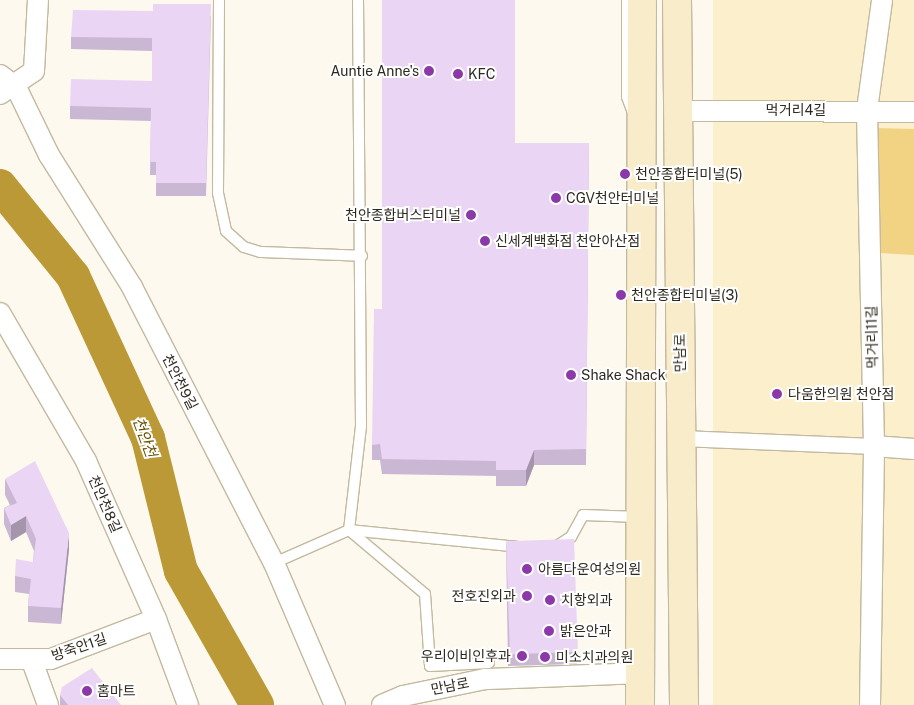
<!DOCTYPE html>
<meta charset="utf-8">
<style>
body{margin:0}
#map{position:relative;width:914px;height:705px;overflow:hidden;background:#fdf9ee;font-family:"Public Sans","Noto Sans KR",sans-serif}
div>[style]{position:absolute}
.built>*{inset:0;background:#fcefcc;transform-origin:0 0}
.green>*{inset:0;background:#f1d383}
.river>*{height:34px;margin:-17px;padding:0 17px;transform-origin:17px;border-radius:17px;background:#bb9936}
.roads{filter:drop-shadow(1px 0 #c3b99f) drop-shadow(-1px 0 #c3b99f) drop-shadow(0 1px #c3b99f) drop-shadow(0 -1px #c3b99f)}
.service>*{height:10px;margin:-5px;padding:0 5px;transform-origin:5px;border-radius:5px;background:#fff}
.pedestrian>*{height:15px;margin:-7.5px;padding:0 7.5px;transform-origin:7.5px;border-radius:7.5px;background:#fff}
.minor>*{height:20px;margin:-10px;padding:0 10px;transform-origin:10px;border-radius:10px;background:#fff}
.secondary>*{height:28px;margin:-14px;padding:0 14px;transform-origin:14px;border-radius:14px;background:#f8ecca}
.wall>*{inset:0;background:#cab7d3}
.shaded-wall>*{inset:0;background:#a495ac}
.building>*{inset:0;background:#ebd5f5;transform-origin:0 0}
.dots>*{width:14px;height:14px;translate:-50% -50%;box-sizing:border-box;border:2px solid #fff;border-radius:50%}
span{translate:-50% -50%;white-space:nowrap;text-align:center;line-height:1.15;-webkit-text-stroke:4px #fff;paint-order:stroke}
.poi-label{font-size:14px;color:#2d291f}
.right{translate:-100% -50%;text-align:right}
.left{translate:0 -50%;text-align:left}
.street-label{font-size:14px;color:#2d291f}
.water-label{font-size:15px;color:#685101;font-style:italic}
</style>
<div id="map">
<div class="built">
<div style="left:713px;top:0;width:201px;height:705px"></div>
</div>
<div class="green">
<div style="clip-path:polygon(874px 128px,914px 129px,914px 255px,879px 253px)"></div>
</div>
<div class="river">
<div style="left:0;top:186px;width:116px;rotate:51deg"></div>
<div style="left:73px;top:276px;width:179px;rotate:65.2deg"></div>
<div style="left:148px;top:438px;width:137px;rotate:76.1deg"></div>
<div style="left:181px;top:571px;width:154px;rotate:60.4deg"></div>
</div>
<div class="roads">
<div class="service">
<div style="left:219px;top:0;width:193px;rotate:90.3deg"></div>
<div style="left:218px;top:193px;width:39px;rotate:78deg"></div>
<div style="left:226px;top:231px;width:24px;rotate:42deg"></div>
<div style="left:244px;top:247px;width:17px;rotate:17deg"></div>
<div style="left:260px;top:252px;width:102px;rotate:2.2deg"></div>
<div style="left:627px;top:0;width:97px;rotate:90deg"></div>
<div style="left:627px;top:97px;width:17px;rotate:69deg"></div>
<div style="left:349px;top:530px;width:105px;rotate:-83.4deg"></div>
<div style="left:361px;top:426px;width:426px;rotate:-90.4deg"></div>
<div style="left:349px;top:530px;width:99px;rotate:40.1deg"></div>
<div style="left:425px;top:594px;width:72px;rotate:86deg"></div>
<div style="left:430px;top:666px;width:59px;rotate:-2.9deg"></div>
<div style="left:557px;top:546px;width:17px;rotate:-33deg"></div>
<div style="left:571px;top:537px;width:25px;rotate:-61deg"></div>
<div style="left:583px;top:515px;width:56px;rotate:2deg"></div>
<div style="left:274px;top:563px;width:82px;rotate:-23.7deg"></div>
<div style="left:349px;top:530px;width:170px;rotate:5.7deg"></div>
</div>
<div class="pedestrian">
<div style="left:681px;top:438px;width:193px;rotate:2.4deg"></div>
</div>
<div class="minor">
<div style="left:0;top:75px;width:20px;rotate:37deg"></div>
<div style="left:16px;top:87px;width:76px;rotate:64.1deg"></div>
<div style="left:49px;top:155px;width:156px;rotate:57.8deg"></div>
<div style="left:132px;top:287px;width:310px;rotate:62.8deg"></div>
<div style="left:274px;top:563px;width:155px;rotate:66.8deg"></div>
<div style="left:0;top:94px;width:41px;rotate:-34.1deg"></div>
<div style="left:34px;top:71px;width:71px;rotate:-86.8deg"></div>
<div style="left:678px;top:111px;width:236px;rotate:0.2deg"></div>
<div style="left:0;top:313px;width:171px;rotate:59.8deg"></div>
<div style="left:86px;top:461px;width:173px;rotate:66.1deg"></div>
<div style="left:156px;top:619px;width:92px;rotate:69.6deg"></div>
<div style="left:874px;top:446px;width:40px;rotate:4.3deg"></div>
<div style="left:0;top:659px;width:51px"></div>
<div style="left:51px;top:659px;width:112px;rotate:-20.9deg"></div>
<div style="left:32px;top:661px;width:47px;rotate:70deg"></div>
<div style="left:382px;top:705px;width:23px;rotate:-23deg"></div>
<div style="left:403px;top:696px;width:84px;rotate:-11.7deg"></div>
<div style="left:485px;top:679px;width:154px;rotate:-2.2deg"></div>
<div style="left:870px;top:705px;width:259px;rotate:-89.1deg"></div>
<div style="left:874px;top:446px;width:336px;rotate:-91.2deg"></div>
<div style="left:867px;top:110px;width:111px;rotate:-82.2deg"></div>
</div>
<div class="secondary">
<div style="left:677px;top:0;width:705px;rotate:89.43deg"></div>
<div style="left:640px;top:705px;width:705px;rotate:-89.84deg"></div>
</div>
</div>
<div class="wall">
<div style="clip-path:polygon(211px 16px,206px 196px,156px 196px,156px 175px,150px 175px,151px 121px,70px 119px,70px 106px,152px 81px,152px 51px,71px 49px,71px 37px)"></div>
<div style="clip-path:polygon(515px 143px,589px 143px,586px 465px,534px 465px,526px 486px,496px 486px,496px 476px,382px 474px,380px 460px,372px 460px,372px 445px,382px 309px)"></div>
<div style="clip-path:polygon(5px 479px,69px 549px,61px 624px,28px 622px,28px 606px,29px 594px,15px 592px,15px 576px,33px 562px,34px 551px,26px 532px,11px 541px,4px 524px,4px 508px,10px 505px,5px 495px)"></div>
<div style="clip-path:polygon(506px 542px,577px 652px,577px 664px,508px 666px)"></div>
<div style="clip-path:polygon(60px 695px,121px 705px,60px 705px)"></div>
</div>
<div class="shaded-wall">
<div style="clip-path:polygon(534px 450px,534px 465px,526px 486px,526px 470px)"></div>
<div style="clip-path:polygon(26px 516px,26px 532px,11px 541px,11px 525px)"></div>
<div style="clip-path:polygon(69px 533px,69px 549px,61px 624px,61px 608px)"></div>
</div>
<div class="building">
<div style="clip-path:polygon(382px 0,515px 0,515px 143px,589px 143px,586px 449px,534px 450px,526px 470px,496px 470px,496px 461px,382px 459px,380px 444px,372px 445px,374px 309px,382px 309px)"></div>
<div style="clip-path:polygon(153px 4px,211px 4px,206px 183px,156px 183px,156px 162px,150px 162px,151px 108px,70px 106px,71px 79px,152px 81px,152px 38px,71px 37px,73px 10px,153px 11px)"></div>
<div style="clip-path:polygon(35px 461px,69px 533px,61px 608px,28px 606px,31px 579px,15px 576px,16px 559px,33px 562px,36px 539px,26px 516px,11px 525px,4px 508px,17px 503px,5px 479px)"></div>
<div style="left:574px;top:539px;width:113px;height:68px;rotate:88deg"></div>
<div style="clip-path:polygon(92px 668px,121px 705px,68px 705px,60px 695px,62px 687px)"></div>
</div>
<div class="dots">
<div style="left:429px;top:71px;background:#8b39a8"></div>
<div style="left:458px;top:74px;background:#8b39a8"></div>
<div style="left:625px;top:174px;background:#8b39a8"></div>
<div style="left:556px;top:198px;background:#8b39a8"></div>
<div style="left:471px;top:215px;background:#8b39a8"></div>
<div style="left:485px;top:241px;background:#8b39a8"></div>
<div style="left:621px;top:295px;background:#8b39a8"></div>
<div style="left:571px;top:375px;background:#8b39a8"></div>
<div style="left:777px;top:394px;background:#8b39a8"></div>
<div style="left:527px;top:569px;background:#8b39a8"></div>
<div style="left:527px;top:596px;background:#8b39a8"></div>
<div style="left:550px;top:600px;background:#8b39a8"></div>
<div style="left:549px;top:631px;background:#8b39a8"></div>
<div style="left:522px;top:656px;background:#8b39a8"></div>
<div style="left:545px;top:657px;background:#8b39a8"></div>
<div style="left:87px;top:691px;background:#8b39a8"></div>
</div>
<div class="poi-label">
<span class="right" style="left:419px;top:71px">Auntie Anne's</span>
<span class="left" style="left:468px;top:74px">KFC</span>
<span class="left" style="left:635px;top:174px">천안종합터미널(5)</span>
<span class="left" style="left:566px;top:198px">CGV천안터미널</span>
<span class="right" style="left:461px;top:215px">천안종합버스터미널</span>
<span class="left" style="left:495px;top:241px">신세계백화점 천안아산점</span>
<span class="left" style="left:631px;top:295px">천안종합터미널(3)</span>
<span class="left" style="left:581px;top:375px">Shake Shack</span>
<span class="left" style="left:788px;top:394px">다움한의원 천안점</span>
<span class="left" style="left:538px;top:569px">아름다운여성의원</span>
<span class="right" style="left:516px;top:596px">전호진외과</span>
<span class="left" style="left:561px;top:600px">치항외과</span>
<span class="left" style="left:560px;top:631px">밝은안과</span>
<span class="right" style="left:511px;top:656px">우리이비인후과</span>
<span class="left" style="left:556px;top:657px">미소치과의원</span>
<span class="left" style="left:97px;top:691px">홈마트</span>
</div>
<div class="street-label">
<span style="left:796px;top:110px">먹거리4길</span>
<span style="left:872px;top:337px;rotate:-91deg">먹거리11길</span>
<span style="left:680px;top:353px;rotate:-90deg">만남로</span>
<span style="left:180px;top:382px;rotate:63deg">천안천9길</span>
<span style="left:105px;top:504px;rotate:66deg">천안천8길</span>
<span style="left:79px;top:647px;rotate:-19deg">방죽안1길</span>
<span style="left:450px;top:686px;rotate:-11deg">만남로</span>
</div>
<div class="water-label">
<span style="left:145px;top:437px;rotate:70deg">천안천</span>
</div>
</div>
